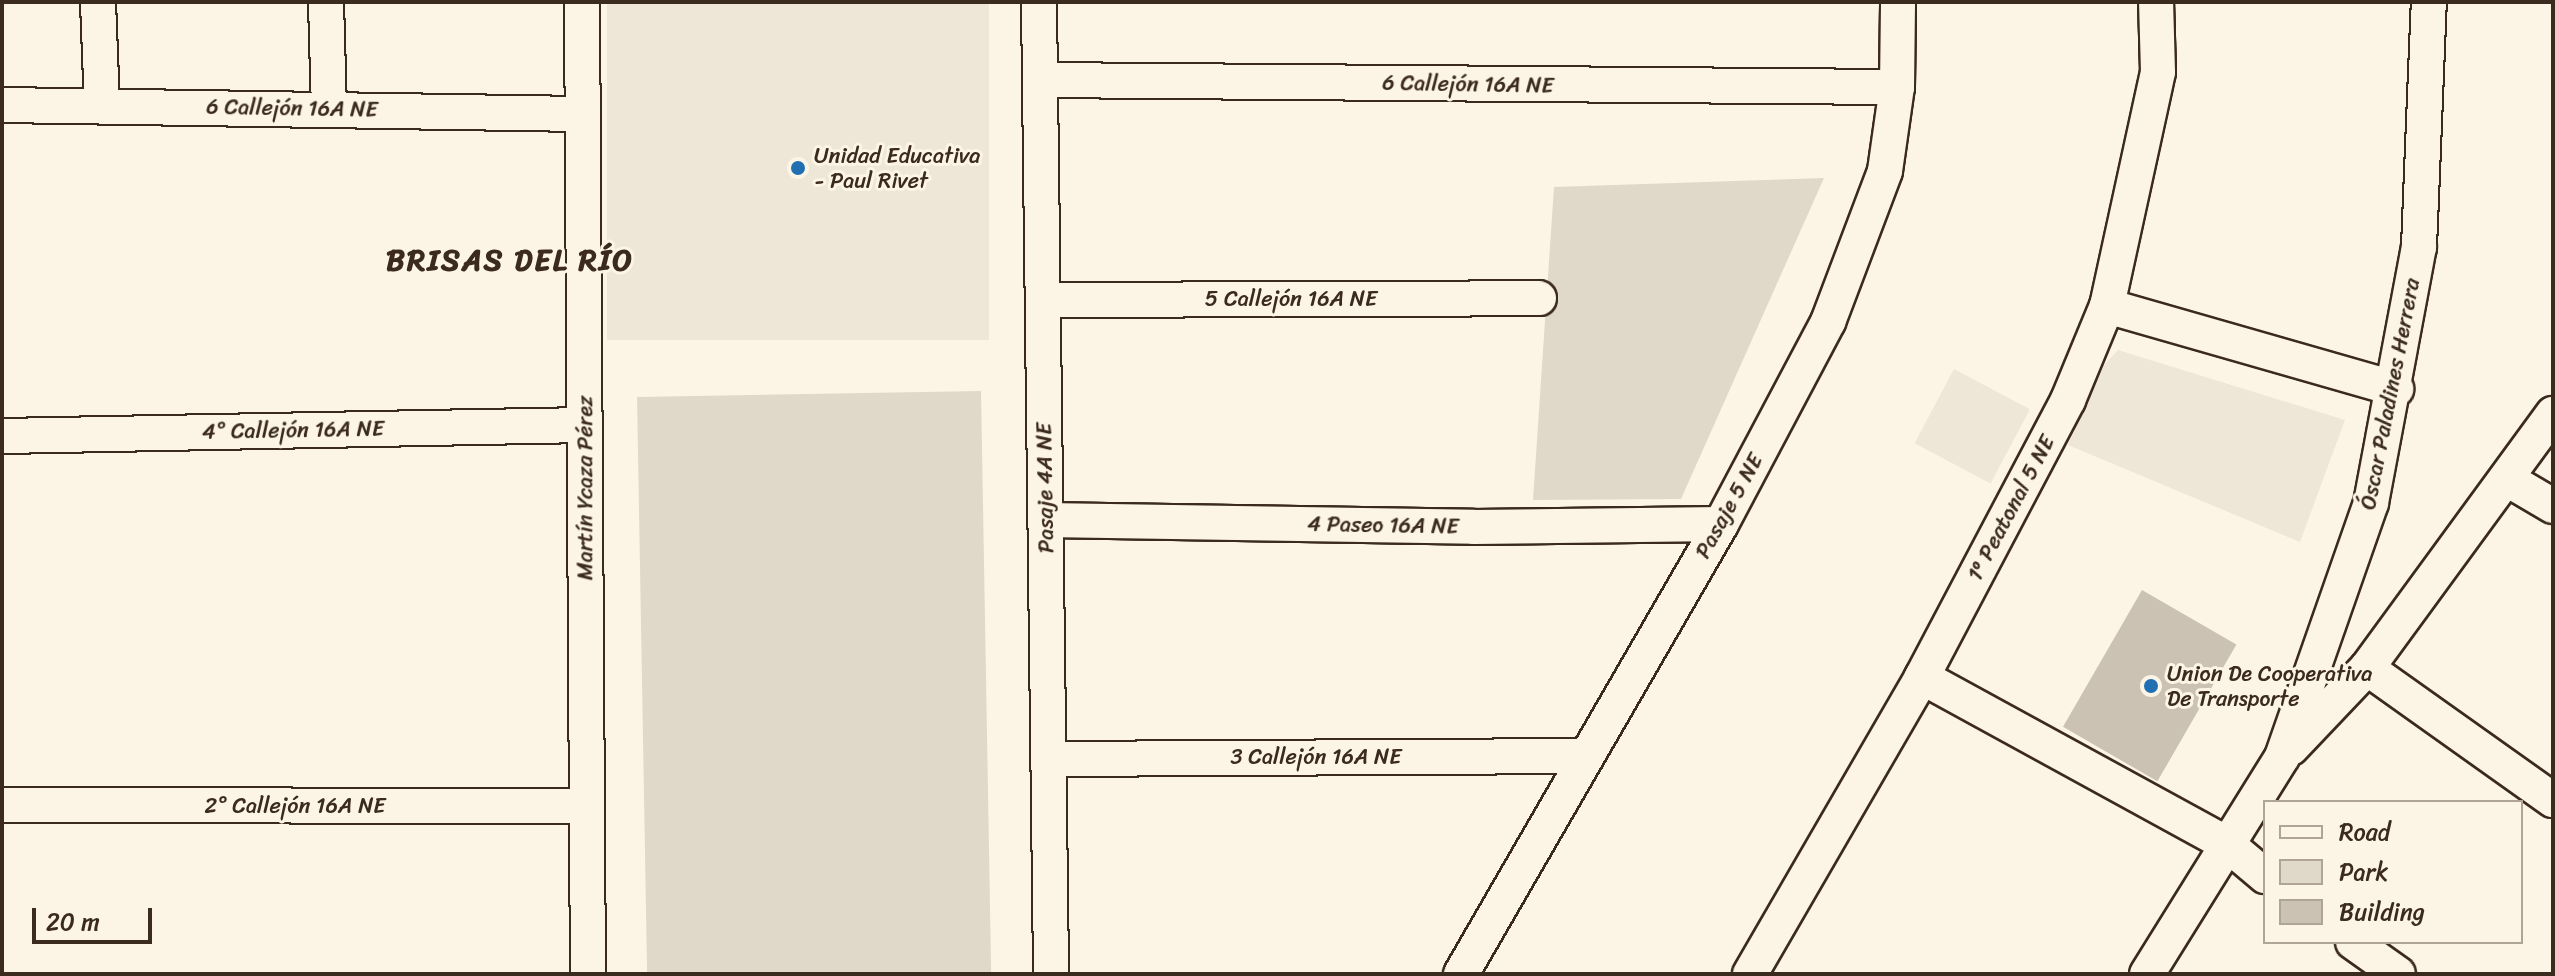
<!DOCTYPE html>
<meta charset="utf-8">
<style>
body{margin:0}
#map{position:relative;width:2555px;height:976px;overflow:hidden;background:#fcf5e5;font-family:Sriracha,sans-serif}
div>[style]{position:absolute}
.built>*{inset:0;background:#eee6d6;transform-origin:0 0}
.green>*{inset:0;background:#e0d8c8;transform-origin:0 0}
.building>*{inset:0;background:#ccc2b3;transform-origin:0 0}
.roads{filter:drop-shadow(2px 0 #3b2a1e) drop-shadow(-2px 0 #3b2a1e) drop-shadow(0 2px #3b2a1e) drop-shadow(0 -2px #3b2a1e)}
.minor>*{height:34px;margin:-17px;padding:0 17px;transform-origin:17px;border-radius:17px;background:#fcf5e5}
.dots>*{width:22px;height:22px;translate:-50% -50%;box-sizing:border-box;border:4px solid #fcf5e5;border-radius:50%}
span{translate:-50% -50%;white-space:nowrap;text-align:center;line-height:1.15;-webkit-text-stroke:6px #fcf5e5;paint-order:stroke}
.street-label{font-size:22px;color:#3b2a1e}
.poi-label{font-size:22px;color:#3b2a1e}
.left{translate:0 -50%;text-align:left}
.district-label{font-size:30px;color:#3b2a1e;font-weight:700;letter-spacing:2px}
.frame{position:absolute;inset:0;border:4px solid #3b2a1e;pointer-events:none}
.legend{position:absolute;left:2263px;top:800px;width:260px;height:144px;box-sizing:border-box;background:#fcf5e5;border:2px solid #afa495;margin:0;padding:10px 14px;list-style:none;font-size:24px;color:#3b2a1e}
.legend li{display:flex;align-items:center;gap:16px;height:40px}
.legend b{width:40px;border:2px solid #afa495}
.scale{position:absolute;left:32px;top:908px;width:120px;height:36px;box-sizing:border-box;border:4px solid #3b2a1e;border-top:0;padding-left:10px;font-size:24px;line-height:28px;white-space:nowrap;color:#3b2a1e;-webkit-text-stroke:6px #fcf5e5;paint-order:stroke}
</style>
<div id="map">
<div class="built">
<div style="left:607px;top:2px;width:382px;height:338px"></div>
<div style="clip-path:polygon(2118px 350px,2345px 420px,2300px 542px,2068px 445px,2105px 364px)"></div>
<div style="left:1954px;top:369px;width:86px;height:84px;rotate:28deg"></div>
</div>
<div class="green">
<div style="clip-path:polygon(1824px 178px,1681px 499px,1533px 500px,1554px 187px)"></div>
<div style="left:981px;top:391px;width:583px;height:344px;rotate:89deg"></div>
</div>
<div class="building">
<div style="left:2142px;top:590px;width:109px;height:158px;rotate:30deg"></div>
</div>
<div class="roads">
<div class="minor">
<div style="left:98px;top:2px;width:103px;rotate:87.8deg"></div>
<div style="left:326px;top:2px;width:106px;rotate:88.4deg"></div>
<div style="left:582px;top:2px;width:972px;rotate:89.65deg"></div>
<div style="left:1039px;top:2px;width:972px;rotate:89.29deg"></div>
<div style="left:1040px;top:80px;width:857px;rotate:0.47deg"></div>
<div style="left:2px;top:105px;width:580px;rotate:0.89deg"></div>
<div style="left:1043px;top:300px;width:496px;rotate:-0.2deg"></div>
<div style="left:2107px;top:306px;width:301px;rotate:16deg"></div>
<div style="left:2px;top:436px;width:583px;rotate:-1.08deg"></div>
<div style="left:2507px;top:479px;width:53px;rotate:30.4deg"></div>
<div style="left:1045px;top:520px;width:429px;rotate:0.9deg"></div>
<div style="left:1474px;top:527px;width:247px;rotate:-0.7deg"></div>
<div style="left:2367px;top:668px;width:228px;rotate:35.4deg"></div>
<div style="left:1922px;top:677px;width:348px;rotate:28.7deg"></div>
<div style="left:2227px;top:844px;width:50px;rotate:40.1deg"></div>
<div style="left:2291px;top:748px;width:110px;rotate:-46.5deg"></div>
<div style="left:2367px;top:668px;width:315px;rotate:-53.8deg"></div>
<div style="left:1048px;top:759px;width:536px;rotate:-0.32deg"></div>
<div style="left:2px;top:805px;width:585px;rotate:0.1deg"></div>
<div style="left:2353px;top:942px;width:55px;rotate:35.4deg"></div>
<div style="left:1461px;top:974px;width:520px;rotate:-59.98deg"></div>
<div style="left:1721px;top:524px;width:229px;rotate:-62.1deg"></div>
<div style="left:1828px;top:322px;width:161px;rotate:-69.3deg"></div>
<div style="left:1885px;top:171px;width:85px;rotate:-81.9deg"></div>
<div style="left:1897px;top:87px;width:85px;rotate:-89.3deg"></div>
<div style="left:1750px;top:974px;width:343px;rotate:-59.9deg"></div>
<div style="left:1922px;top:677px;width:313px;rotate:-62.2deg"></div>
<div style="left:2068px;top:400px;width:102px;rotate:-67.5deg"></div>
<div style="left:2107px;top:306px;width:239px;rotate:-77.7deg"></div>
<div style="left:2158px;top:72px;width:70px;rotate:-91.6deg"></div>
<div style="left:2147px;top:974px;width:256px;rotate:-58.1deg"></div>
<div style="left:2282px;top:757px;width:269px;rotate:-70.7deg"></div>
<div style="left:2371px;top:503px;width:260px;rotate:-79.4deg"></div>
<div style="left:2419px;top:247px;width:245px;rotate:-87.7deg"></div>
</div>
</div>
<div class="dots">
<div style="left:798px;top:168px;background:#1f6fb2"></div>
<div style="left:2151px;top:686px;background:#1f6fb2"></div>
</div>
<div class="street-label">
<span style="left:1468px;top:84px;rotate:1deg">6 Callejón 16A NE</span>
<span style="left:292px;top:108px;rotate:1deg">6 Callejón 16A NE</span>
<span style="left:1291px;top:299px">5 Callejón 16A NE</span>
<span style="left:2390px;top:394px;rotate:-79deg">Óscar Paladines Herrera</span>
<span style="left:293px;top:430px;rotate:-1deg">4° Callejón 16A NE</span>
<span style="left:585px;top:488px;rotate:-90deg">Martín Ycaza Pérez</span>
<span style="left:1045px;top:488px;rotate:-91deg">Pasaje 4A NE</span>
<span style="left:1729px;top:506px;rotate:-61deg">Pasaje 5 NE</span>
<span style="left:2011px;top:508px;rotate:-62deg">1º Peatonal 5 NE</span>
<span style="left:1383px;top:525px;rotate:1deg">4 Paseo 16A NE</span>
<span style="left:1316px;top:757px">3 Callejón 16A NE</span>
<span style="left:295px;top:806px">2° Callejón 16A NE</span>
</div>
<div class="poi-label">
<span class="left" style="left:814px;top:168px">Unidad Educativa<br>- Paul Rivet</span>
<span class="left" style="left:2167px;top:686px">Union De Cooperativa<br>De Transporte</span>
</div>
<div class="district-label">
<span style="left:510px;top:260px">BRISAS DEL RÍO</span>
</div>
<div class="frame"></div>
<ul class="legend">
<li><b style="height:10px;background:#fcf5e5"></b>Road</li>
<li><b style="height:22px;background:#e0d8c8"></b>Park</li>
<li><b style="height:22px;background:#ccc2b3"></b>Building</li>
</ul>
<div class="scale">20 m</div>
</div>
